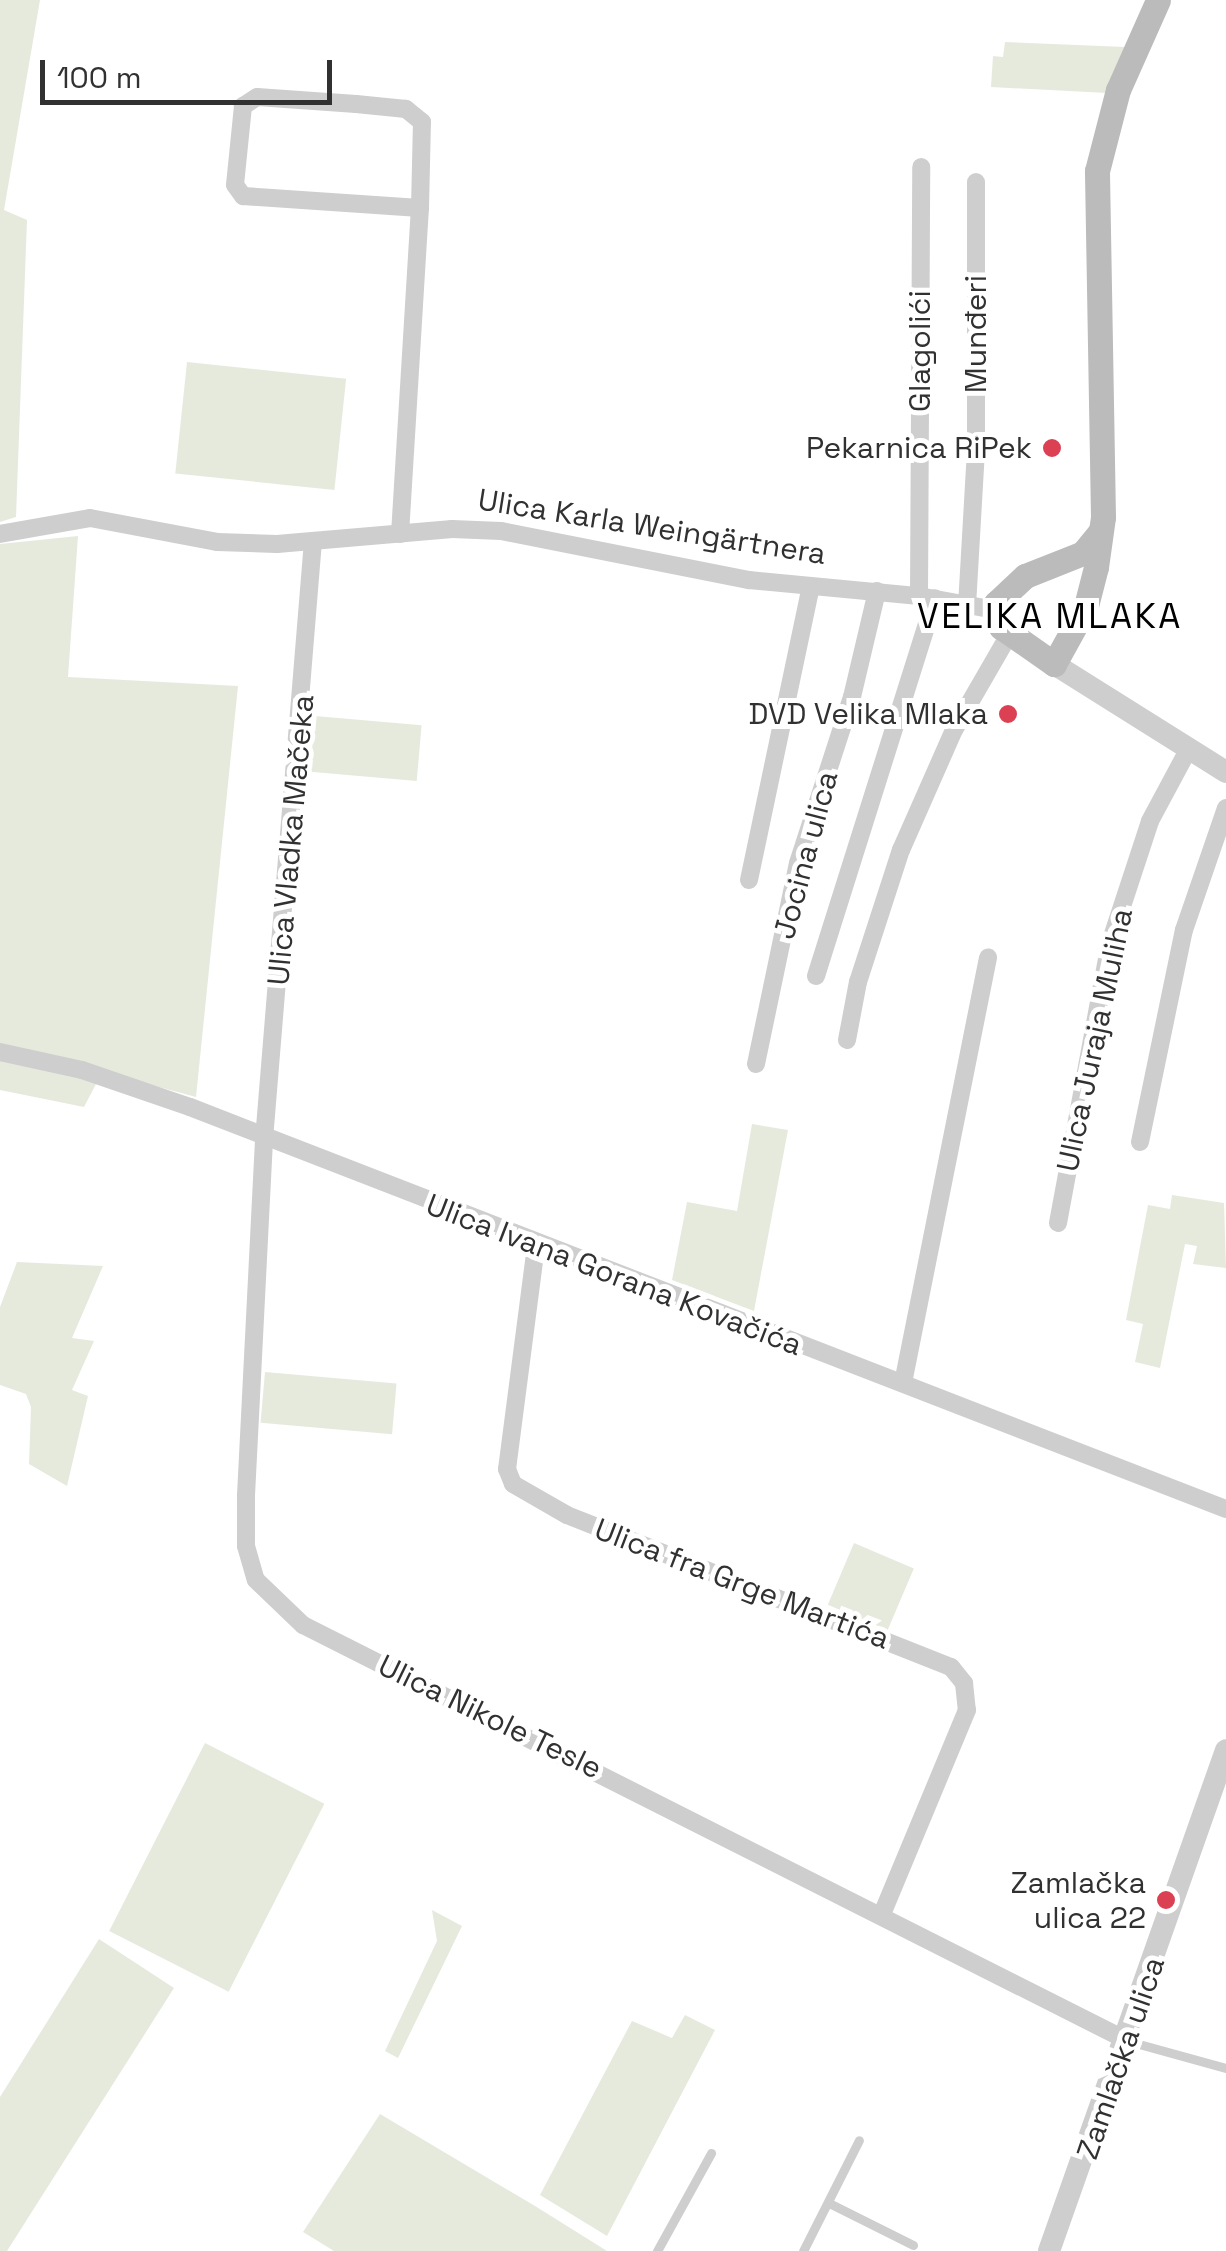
<!DOCTYPE html>
<meta charset="utf-8">
<style>
body{margin:0}
#map{position:relative;width:1226px;height:2251px;overflow:hidden;background:#fff;font-family:"Space Grotesk",sans-serif}
div>[style]{position:absolute}
.green>*{inset:0;background:#e5eadd;transform-origin:0 0}
.service>*{height:9px;margin:-4.5px;padding:0 4.5px;transform-origin:4.5px;border-radius:4.5px;background:#cecece}
.minor>*{height:18px;margin:-9px;padding:0 9px;transform-origin:9px;border-radius:9px;background:#cecece}
.tertiary>*{height:22px;margin:-11px;padding:0 11px;transform-origin:11px;border-radius:11px;background:#cecece}
.secondary>*{height:25px;margin:-12.5px;padding:0 12.5px;transform-origin:12.5px;border-radius:12.5px;background:#bbb}
.dots>*{width:28px;height:28px;translate:-50% -50%;box-sizing:border-box;border:5px solid #fff;border-radius:50%}
span{translate:-50% -50%;white-space:nowrap;text-align:center;line-height:1.15;-webkit-text-stroke:10px #fff;paint-order:stroke}
.street-label{font-size:30px;color:#313131}
.poi-label{font-size:30px;color:#313131}
.right{translate:-100% -50%;text-align:right}
.quarter-label{font-size:35px;color:#000;letter-spacing:2.5px}
.scale{position:absolute;left:40px;top:60px;width:292px;height:45px;box-sizing:border-box;border:5px solid #313131;border-top:0;padding-left:12px;font-size:30px;line-height:35px;white-space:nowrap;color:#313131;-webkit-text-stroke:8px #fff;paint-order:stroke}
</style>
<div id="map">
<div class="green">
<div style="clip-path:polygon(0 0,40px 0,4px 210px,27px 220px,16px 517px,0 522px)"></div>
<div style="clip-path:polygon(1005px 42px,1125px 47px,1107px 93px,991px 87px,993px 56px,1003px 57px)"></div>
<div style="left:187px;top:362px;width:160px;height:112px;rotate:6deg"></div>
<div style="clip-path:polygon(78px 536px,68px 677px,238px 686px,196px 1097px,0 1044px,0 544px)"></div>
<div style="left:315px;top:716px;width:107px;height:56px;rotate:5deg"></div>
<div style="clip-path:polygon(0 1059px,81px 1078px,96px 1084px,84px 1107px,0 1090px)"></div>
<div style="clip-path:polygon(752px 1124px,788px 1130px,754px 1311px,672px 1280px,687px 1202px,737px 1211px)"></div>
<div style="clip-path:polygon(1172px 1195px,1224px 1203px,1226px 1268px,1193px 1264px,1197px 1246px,1185px 1244px,1160px 1368px,1135px 1362px,1143px 1324px,1126px 1320px,1148px 1205px,1170px 1209px)"></div>
<div style="clip-path:polygon(17px 1262px,103px 1266px,72px 1338px,94px 1341px,72px 1390px,88px 1396px,67px 1486px,29px 1464px,31px 1407px,26px 1394px,0 1385px,0 1307px)"></div>
<div style="left:265px;top:1372px;width:132px;height:51px;rotate:5deg"></div>
<div style="left:854px;top:1543px;width:65px;height:67px;rotate:23deg"></div>
<div style="left:205px;top:1743px;width:134px;height:211px;rotate:27deg"></div>
<div style="clip-path:polygon(432px 1910px,462px 1926px,398px 2058px,385px 2051px,437px 1941px)"></div>
<div style="clip-path:polygon(99px 1939px,174px 1988px,7px 2251px,0 2251px,0 2097px)"></div>
<div style="clip-path:polygon(685px 2015px,715px 2030px,607px 2236px,540px 2195px,632px 2021px,672px 2038px)"></div>
<div style="clip-path:polygon(380px 2114px,535px 2206px,607px 2251px,334px 2251px,303px 2232px)"></div>
</div>
<div class="service">
<div style="left:1128px;top:2041px;width:102px;rotate:15.4deg"></div>
<div style="left:829px;top:2203px;width:94px;rotate:26.6deg"></div>
<div style="left:657px;top:2251px;width:112px;rotate:-61.1deg"></div>
<div style="left:803px;top:2251px;width:124px;rotate:-63.2deg"></div>
</div>
<div class="minor">
<div style="left:0;top:534px;width:91px;rotate:-10.1deg"></div>
<div style="left:90px;top:518px;width:129px;rotate:10.7deg"></div>
<div style="left:217px;top:542px;width:60px;rotate:1.9deg"></div>
<div style="left:277px;top:544px;width:176px;rotate:-4.9deg"></div>
<div style="left:452px;top:529px;width:49px;rotate:2.3deg"></div>
<div style="left:501px;top:531px;width:253px;rotate:11.2deg"></div>
<div style="left:749px;top:580px;width:171px;rotate:5.4deg"></div>
<div style="left:919px;top:596px;width:77px;rotate:10.4deg"></div>
<div style="left:400px;top:534px;width:327px;rotate:-86.5deg"></div>
<div style="left:420px;top:208px;width:86px;rotate:-88.7deg"></div>
<div style="left:422px;top:122px;width:21px;rotate:-141deg"></div>
<div style="left:406px;top:109px;width:50px;rotate:-174.3deg"></div>
<div style="left:356px;top:104px;width:99px;rotate:-176deg"></div>
<div style="left:257px;top:97px;width:17px;rotate:147deg"></div>
<div style="left:243px;top:106px;width:79px;rotate:95.8deg"></div>
<div style="left:235px;top:185px;width:14px;rotate:54deg"></div>
<div style="left:243px;top:196px;width:177px;rotate:3.9deg"></div>
<div style="left:313px;top:541px;width:601px;rotate:94.68deg"></div>
<div style="left:264px;top:1140px;width:356px;rotate:92.9deg"></div>
<div style="left:246px;top:1496px;width:50px;rotate:90deg"></div>
<div style="left:246px;top:1546px;width:35px;rotate:74deg"></div>
<div style="left:256px;top:1580px;width:65px;rotate:43.8deg"></div>
<div style="left:303px;top:1625px;width:924px;rotate:26.76deg"></div>
<div style="left:919px;top:596px;width:429px;rotate:-89.7deg"></div>
<div style="left:967px;top:606px;width:158px;rotate:-86.7deg"></div>
<div style="left:976px;top:448px;width:266px;rotate:-90deg"></div>
<div style="left:749px;top:880px;width:299px;rotate:-78.1deg"></div>
<div style="left:816px;top:976px;width:396px;rotate:-72.5deg"></div>
<div style="left:847px;top:1040px;width:59px;rotate:-79.3deg"></div>
<div style="left:858px;top:982px;width:139px;rotate:-72deg"></div>
<div style="left:901px;top:850px;width:131px;rotate:-66.2deg"></div>
<div style="left:954px;top:730px;width:112px;rotate:-60deg"></div>
<div style="left:0;top:1052px;width:84px;rotate:12.4deg"></div>
<div style="left:82px;top:1070px;width:114px;rotate:18.9deg"></div>
<div style="left:190px;top:1107px;width:1111px;rotate:21.21deg"></div>
<div style="left:756px;top:1064px;width:205px;rotate:-78.2deg"></div>
<div style="left:798px;top:863px;width:175px;rotate:-72deg"></div>
<div style="left:852px;top:697px;width:109px;rotate:-76.7deg"></div>
<div style="left:1140px;top:1142px;width:217px;rotate:-78.3deg"></div>
<div style="left:1184px;top:930px;width:129px;rotate:-71deg"></div>
<div style="left:1058px;top:1223px;width:285px;rotate:-79.5deg"></div>
<div style="left:1110px;top:943px;width:128px;rotate:-71.8deg"></div>
<div style="left:1150px;top:821px;width:81px;rotate:-61.8deg"></div>
<div style="left:536px;top:1246px;width:225px;rotate:97.4deg"></div>
<div style="left:507px;top:1469px;width:16px;rotate:68deg"></div>
<div style="left:513px;top:1484px;width:62px;rotate:29.9deg"></div>
<div style="left:567px;top:1515px;width:413px;rotate:21.6deg"></div>
<div style="left:951px;top:1667px;width:21px;rotate:51deg"></div>
<div style="left:964px;top:1683px;width:27px;rotate:84deg"></div>
<div style="left:967px;top:1710px;width:221px;rotate:112.6deg"></div>
<div style="left:903px;top:1383px;width:434px;rotate:-78.7deg"></div>
</div>
<div class="tertiary">
<div style="left:1054px;top:664px;width:203px;rotate:32.1deg"></div>
<div style="left:1049px;top:2251px;width:531px;rotate:-70.54deg"></div>
</div>
<div class="secondary">
<div style="left:1100px;top:532px;width:27px;rotate:129deg"></div>
<div style="left:1083px;top:553px;width:62px;rotate:158.4deg"></div>
<div style="left:1025px;top:576px;width:40px;rotate:137deg"></div>
<div style="left:996px;top:603px;width:25px;rotate:78deg"></div>
<div style="left:1001px;top:627px;width:65px;rotate:34.9deg"></div>
<div style="left:1054px;top:664px;width:66px;rotate:-61.1deg"></div>
<div style="left:1086px;top:606px;width:40px;rotate:-75.6deg"></div>
<div style="left:1096px;top:567px;width:50px;rotate:-82deg"></div>
<div style="left:1103px;top:517px;width:346px;rotate:-91deg"></div>
<div style="left:1097px;top:171px;width:84px;rotate:-75.5deg"></div>
<div style="left:1118px;top:90px;width:98px;rotate:-66deg"></div>
</div>
<div class="dots">
<div style="left:1052px;top:448px;background:#db4053"></div>
<div style="left:1008px;top:714px;background:#db4053"></div>
<div style="left:1166px;top:1900px;background:#db4053"></div>
</div>
<div class="street-label">
<span style="left:976px;top:334px;rotate:-90deg">Munđeri</span>
<span style="left:920px;top:351px;rotate:-90deg">Glagolići</span>
<span style="left:652px;top:527px;rotate:9deg">Ulica Karla Weingärtnera</span>
<span style="left:291px;top:840px;rotate:-85deg">Ulica Vladka Mačeka</span>
<span style="left:806px;top:855px;rotate:-75deg">Jocina ulica</span>
<span style="left:1095px;top:1040px;rotate:-78deg">Ulica Juraja Muliha</span>
<span style="left:614px;top:1275px;rotate:21deg">Ulica Ivana Gorana Kovačića</span>
<span style="left:742px;top:1584px;rotate:21deg">Ulica fra Grge Martića</span>
<span style="left:490px;top:1717px;rotate:26deg">Ulica Nikole Tesle</span>
<span style="left:1121px;top:2058px;rotate:-71deg">Zamlačka ulica</span>
</div>
<div class="poi-label">
<span class="right" style="left:1032px;top:448px">Pekarnica RiPek</span>
<span class="right" style="left:988px;top:714px">DVD Velika Mlaka</span>
<span class="right" style="left:1146px;top:1900px">Zamlačka<br>ulica 22</span>
</div>
<div class="quarter-label">
<span style="left:1050px;top:616px">VELIKA MLAKA</span>
</div>
<div class="scale">100 m</div>
</div>
